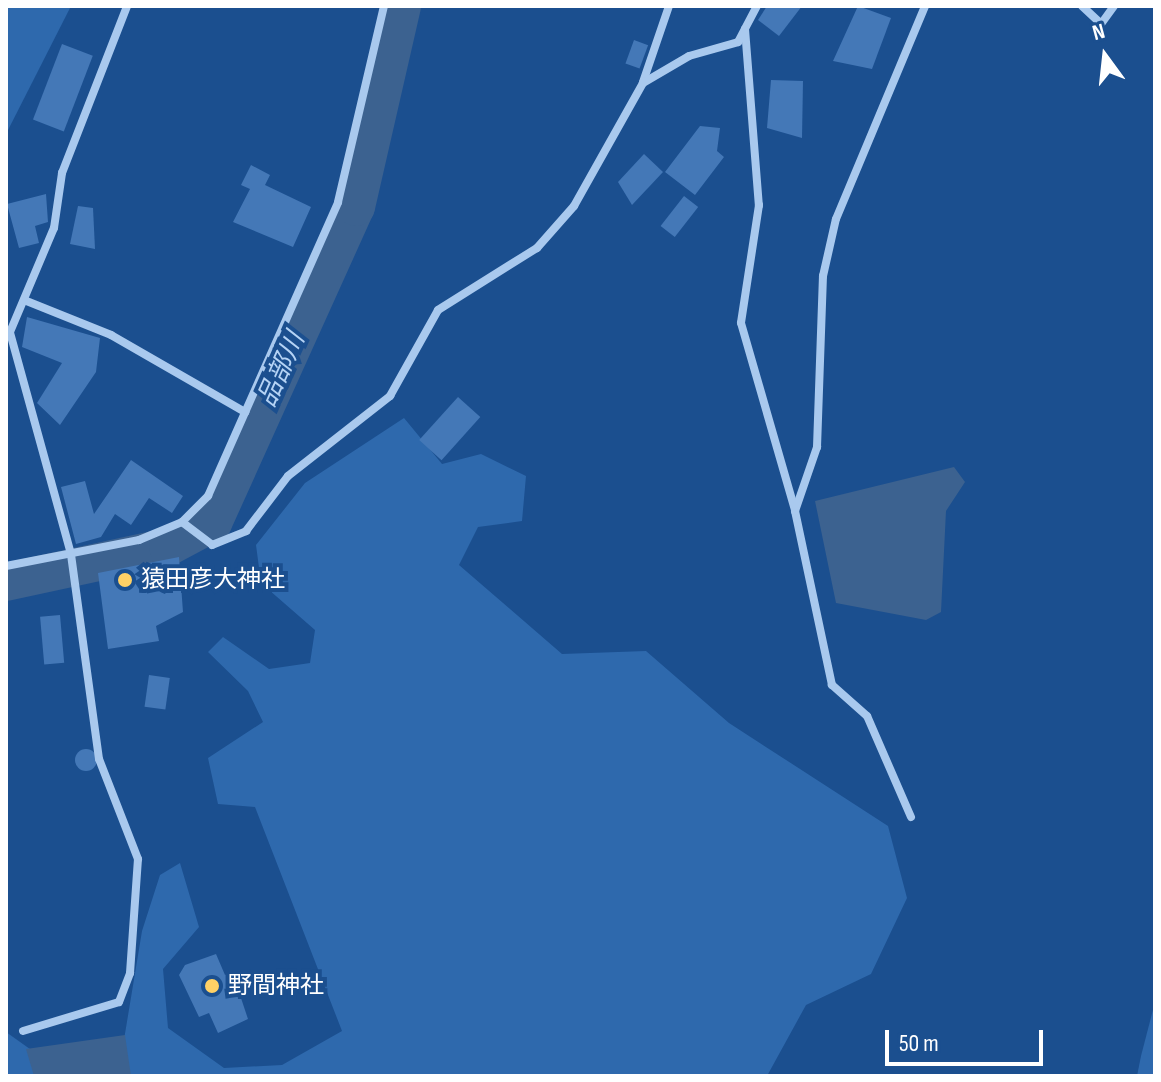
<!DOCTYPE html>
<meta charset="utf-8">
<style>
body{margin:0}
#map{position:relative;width:1161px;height:1082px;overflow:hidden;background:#1b4f8f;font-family:"Sofia Sans Condensed","Noto Sans JP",sans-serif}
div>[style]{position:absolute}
.green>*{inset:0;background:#2e69ad}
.water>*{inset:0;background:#3c6290}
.river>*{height:38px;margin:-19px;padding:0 19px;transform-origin:19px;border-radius:19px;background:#3c6290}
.building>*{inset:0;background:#4478b7;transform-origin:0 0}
.round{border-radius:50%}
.street>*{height:8px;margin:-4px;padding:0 4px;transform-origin:4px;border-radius:4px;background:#a9c9ee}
.dots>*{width:22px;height:22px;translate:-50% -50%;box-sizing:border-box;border:4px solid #1b4f8f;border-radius:50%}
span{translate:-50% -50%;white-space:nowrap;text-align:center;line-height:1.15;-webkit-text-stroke:8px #1b4f8f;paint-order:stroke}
.poi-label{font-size:24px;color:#fff}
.left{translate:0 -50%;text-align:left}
.water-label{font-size:26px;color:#b5d3f5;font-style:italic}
.frame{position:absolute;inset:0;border:8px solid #fff;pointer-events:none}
.north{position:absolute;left:1065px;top:16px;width:80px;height:80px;-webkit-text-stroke:6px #1b4f8f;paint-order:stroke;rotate:345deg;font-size:22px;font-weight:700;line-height:32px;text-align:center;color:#fff}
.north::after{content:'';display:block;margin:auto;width:28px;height:36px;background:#fff;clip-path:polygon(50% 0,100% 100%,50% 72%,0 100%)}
.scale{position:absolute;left:885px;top:1030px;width:158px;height:36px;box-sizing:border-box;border:4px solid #fff;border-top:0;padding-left:10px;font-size:24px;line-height:28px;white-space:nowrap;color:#fff;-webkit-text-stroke:6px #1b4f8f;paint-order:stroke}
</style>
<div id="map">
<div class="green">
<div style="clip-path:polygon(6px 6px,71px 6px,6px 134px)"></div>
<div style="clip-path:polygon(404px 418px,442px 464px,481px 454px,526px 476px,522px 521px,478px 527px,459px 565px,562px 654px,646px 651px,729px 723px,888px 826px,907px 898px,871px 974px,806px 1005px,767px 1076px,118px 1076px,142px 931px,160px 875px,180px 863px,199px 927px,163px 969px,168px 1028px,224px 1068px,282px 1065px,342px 1031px,255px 807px,218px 804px,208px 758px,263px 722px,248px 691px,208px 652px,223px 637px,269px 669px,310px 663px,315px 630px,261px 583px,256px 545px,305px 483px)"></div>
<div style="clip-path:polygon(1155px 1002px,1155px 1076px,1137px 1076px,1141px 1056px)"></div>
<div style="clip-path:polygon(6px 1032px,51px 1064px,51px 1076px,6px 1076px)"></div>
</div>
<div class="water">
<div style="clip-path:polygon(954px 467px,965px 482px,946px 511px,941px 612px,926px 620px,836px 603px,815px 501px)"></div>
<div style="clip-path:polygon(125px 1035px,131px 1076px,34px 1076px,26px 1049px)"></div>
</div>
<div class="river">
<div style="left:6px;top:582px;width:166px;rotate:-12.2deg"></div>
<div style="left:168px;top:547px;width:51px;rotate:-28.1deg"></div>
<div style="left:213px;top:523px;width:347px;rotate:-65.7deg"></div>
<div style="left:356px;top:207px;width:206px;rotate:-77.1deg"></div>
</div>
<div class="building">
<div style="clip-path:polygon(767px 6px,802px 6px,779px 36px,758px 20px)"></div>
<div style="clip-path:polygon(858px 6px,891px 18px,872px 69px,833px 61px)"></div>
<div style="left:634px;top:40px;width:15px;height:25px;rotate:20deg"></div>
<div style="left:62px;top:44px;width:33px;height:81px;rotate:21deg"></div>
<div style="clip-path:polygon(771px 80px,803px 81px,802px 138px,767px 128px)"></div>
<div style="clip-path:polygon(700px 126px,720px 128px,717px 151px,724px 157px,695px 195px,665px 172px)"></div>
<div style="clip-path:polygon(644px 154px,663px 172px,632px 205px,618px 182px)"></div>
<div style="clip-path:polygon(251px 165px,270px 175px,265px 185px,311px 207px,293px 247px,233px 222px,250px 189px,241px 185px)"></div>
<div style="clip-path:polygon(46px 194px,48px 222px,35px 226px,39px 243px,19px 248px,7px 204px)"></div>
<div style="left:684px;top:196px;width:18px;height:38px;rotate:38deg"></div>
<div style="clip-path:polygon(78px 206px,93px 208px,95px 249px,70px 244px)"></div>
<div style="clip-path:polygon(27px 317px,100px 338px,96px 372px,60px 425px,37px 403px,62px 363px,22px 347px)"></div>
<div style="left:458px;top:397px;width:30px;height:58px;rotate:42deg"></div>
<div style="clip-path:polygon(131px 460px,183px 496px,172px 513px,149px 498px,131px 525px,115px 514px,101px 537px,76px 544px,61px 487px,85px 481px,94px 514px)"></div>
<div style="clip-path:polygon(179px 557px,183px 612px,156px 626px,159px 641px,108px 649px,98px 573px)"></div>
<div style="left:60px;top:615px;width:48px;height:20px;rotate:85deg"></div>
<div style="left:149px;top:675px;width:21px;height:32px;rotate:8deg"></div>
<div class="round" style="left:75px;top:749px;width:22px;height:22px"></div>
<div style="clip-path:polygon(216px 954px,225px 975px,232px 971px,248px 1019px,218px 1033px,209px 1013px,199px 1017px,179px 975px,185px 965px)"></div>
</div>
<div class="street">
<div style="left:1082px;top:6px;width:26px;rotate:43deg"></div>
<div style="left:1101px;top:24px;width:22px;rotate:-54deg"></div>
<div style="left:745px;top:29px;width:177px;rotate:85.5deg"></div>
<div style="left:759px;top:205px;width:119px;rotate:98.7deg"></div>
<div style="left:741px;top:323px;width:195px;rotate:73.9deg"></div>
<div style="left:643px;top:82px;width:80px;rotate:-71.1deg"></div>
<div style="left:24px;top:300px;width:94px;rotate:21.9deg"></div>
<div style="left:111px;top:335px;width:155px;rotate:29.9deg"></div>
<div style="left:182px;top:522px;width:38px;rotate:37deg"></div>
<div style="left:212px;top:545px;width:37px;rotate:-22deg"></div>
<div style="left:246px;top:531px;width:69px;rotate:-52.6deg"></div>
<div style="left:288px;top:476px;width:130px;rotate:-38.1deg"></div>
<div style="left:390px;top:396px;width:98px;rotate:-60.8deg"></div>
<div style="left:438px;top:310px;width:117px;rotate:-32.1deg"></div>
<div style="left:537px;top:248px;width:56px;rotate:-48.6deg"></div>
<div style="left:574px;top:206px;width:141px;rotate:-60.7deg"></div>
<div style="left:643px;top:83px;width:53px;rotate:-30.4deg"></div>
<div style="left:689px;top:56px;width:51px;rotate:-15.9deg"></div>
<div style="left:738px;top:42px;width:41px;rotate:-62.2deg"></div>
<div style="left:6px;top:566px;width:136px;rotate:-11.1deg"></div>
<div style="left:139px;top:540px;width:47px;rotate:-22.7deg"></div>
<div style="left:182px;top:522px;width:37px;rotate:-45deg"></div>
<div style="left:208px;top:496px;width:321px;rotate:-66.1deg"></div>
<div style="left:338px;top:202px;width:201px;rotate:-76.8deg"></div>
<div style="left:911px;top:817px;width:110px;rotate:-113.5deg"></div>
<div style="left:867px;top:716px;width:47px;rotate:-138.5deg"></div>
<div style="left:832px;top:685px;width:178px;rotate:-102deg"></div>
<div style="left:795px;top:511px;width:68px;rotate:-71deg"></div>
<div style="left:817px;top:447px;width:171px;rotate:-88deg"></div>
<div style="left:823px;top:276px;width:58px;rotate:-77.2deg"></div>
<div style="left:836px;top:219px;width:231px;rotate:-67.3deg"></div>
<div style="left:23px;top:1031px;width:100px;rotate:-16.8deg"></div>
<div style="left:119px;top:1002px;width:31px;rotate:-69deg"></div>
<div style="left:130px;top:973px;width:114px;rotate:-86deg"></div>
<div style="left:138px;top:859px;width:107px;rotate:-111.3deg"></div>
<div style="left:99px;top:759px;width:207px;rotate:-97.8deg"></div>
<div style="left:71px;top:554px;width:230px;rotate:-105.4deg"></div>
<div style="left:10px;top:332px;width:113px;rotate:-67.1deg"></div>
<div style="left:54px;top:228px;width:56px;rotate:-81.7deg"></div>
<div style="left:62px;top:173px;width:179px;rotate:-68.7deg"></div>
</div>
<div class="dots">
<div style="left:125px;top:580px;background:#ffd166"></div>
<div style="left:212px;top:986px;background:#ffd166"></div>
</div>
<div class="poi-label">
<span class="left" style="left:141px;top:580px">猿田彦大神社</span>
<span class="left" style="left:228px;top:986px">野間神社</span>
</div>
<div class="water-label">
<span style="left:282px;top:370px;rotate:-66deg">品部川</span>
</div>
<div class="frame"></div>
<div class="north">N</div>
<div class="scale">50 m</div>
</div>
